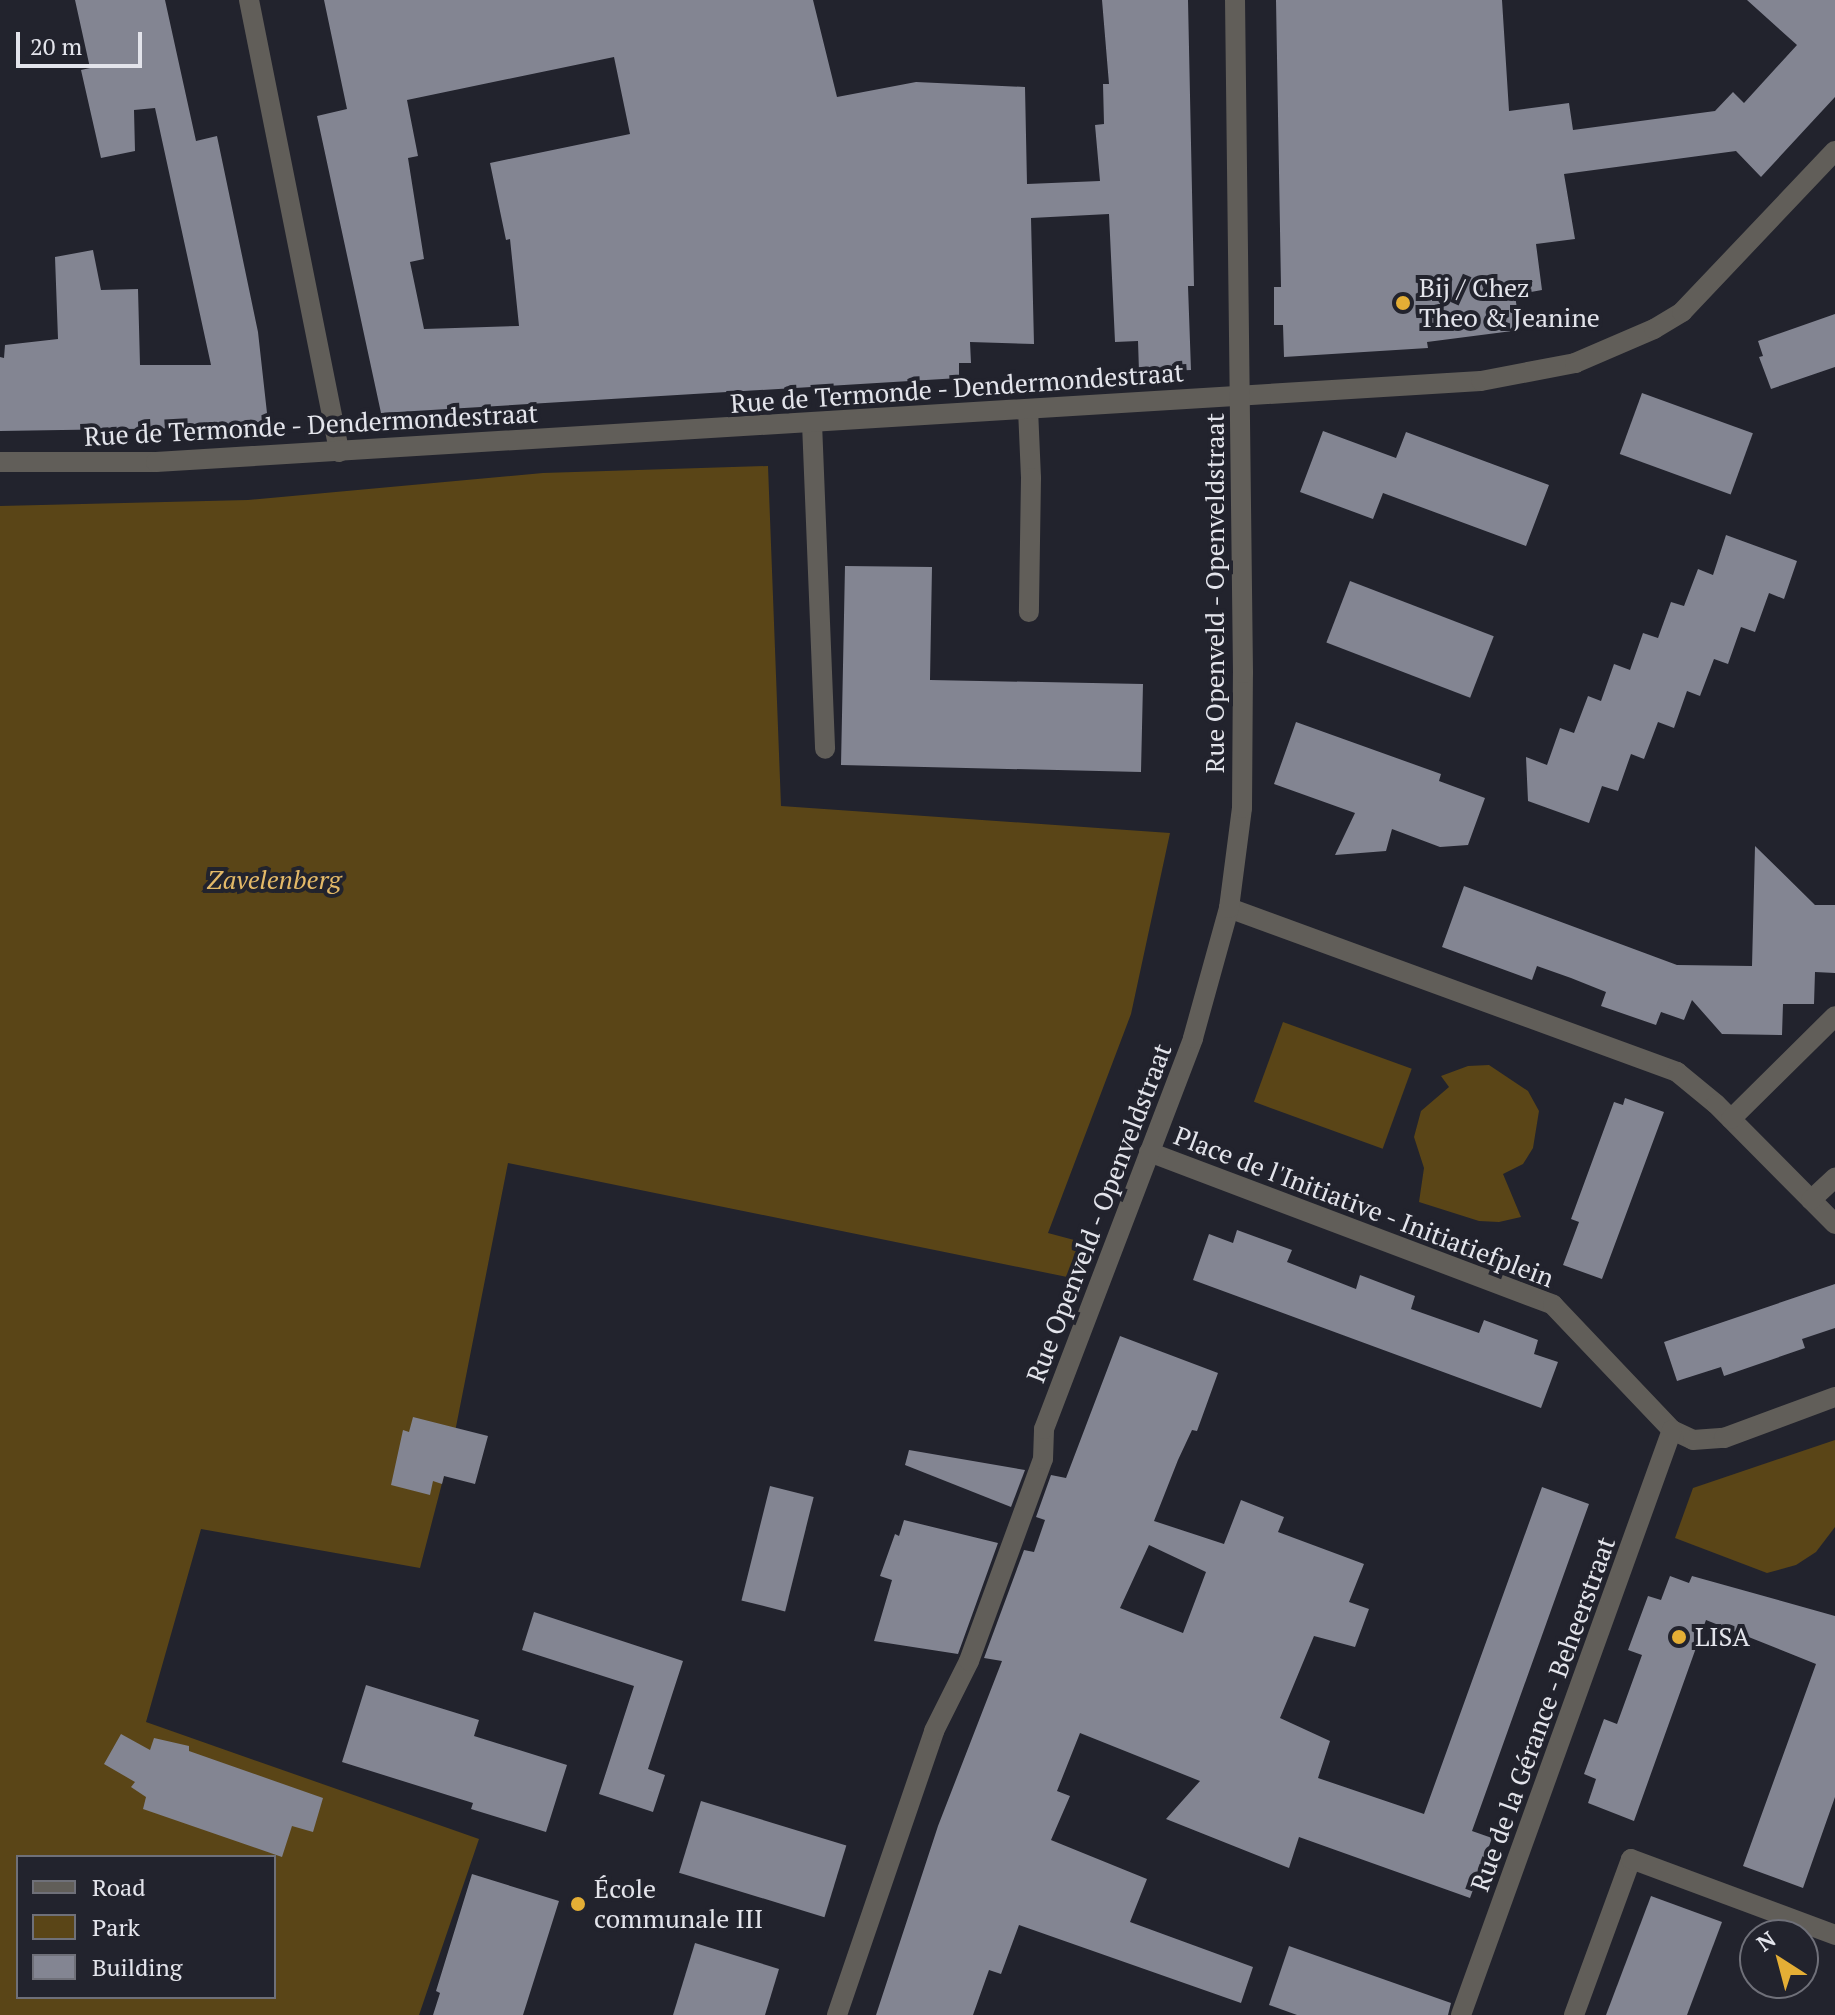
<!DOCTYPE html>
<meta charset="utf-8">
<style>
body{margin:0}
#map{position:relative;width:1835px;height:2015px;overflow:hidden;background:#22232d;font-family:"PT Serif",serif}
div>[style]{position:absolute}
.green>*{inset:0;background:#5a4517;transform-origin:0 0}
.building>*{inset:0;background:#838592;transform-origin:0 0}
.minor>*{height:20px;margin:-10px;padding:0 10px;transform-origin:10px;border-radius:10px;background:#615e59}
.dots>*{width:22px;height:22px;translate:-50% -50%;box-sizing:border-box;border:4px solid #22232d;border-radius:50%}
span{translate:-50% -50%;white-space:nowrap;text-align:center;line-height:1.15;-webkit-text-stroke:8px #22232d;paint-order:stroke}
.poi-label{font-size:26px;color:#e3e4eb}
.left{translate:0 -50%;text-align:left}
.street-label{font-size:26px;color:#e3e4eb}
.park-label{font-size:26px;color:#e3b968;font-style:italic}
.legend{position:absolute;left:16px;top:1855px;width:260px;height:144px;box-sizing:border-box;background:#22232d;border:2px solid #6f7079;margin:0;padding:10px 14px;list-style:none;font-size:24px;color:#e3e4eb}
.legend li{display:flex;align-items:center;gap:16px;height:40px}
.legend b{width:40px;border:2px solid #6f7079}
.north{position:absolute;left:1739px;top:1919px;width:80px;height:80px;box-sizing:border-box;background:#22232d;border:2px solid #6f7079;border-radius:50%;rotate:324deg;font-size:22px;font-weight:700;line-height:32px;text-align:center;color:#e3e4eb}
.north::after{content:'';display:block;margin:auto;width:28px;height:36px;background:#e4ae35;clip-path:polygon(50% 0,100% 100%,50% 72%,0 100%)}
.scale{position:absolute;left:16px;top:32px;width:126px;height:36px;box-sizing:border-box;border:4px solid #e3e4eb;border-top:0;padding-left:10px;font-size:24px;line-height:28px;white-space:nowrap;color:#e3e4eb;-webkit-text-stroke:6px #22232d;paint-order:stroke}
</style>
<div id="map">
<div class="green">
<div style="clip-path:polygon(evenodd,768px 466px,781px 806px,1170px 833px,1131px 1014px,1048px 1233px,1089px 1244px,1077px 1279px,508px 1163px,454px 1437px,420px 1568px,201px 1529px,146px 1722px,479px 1839px,419px 2015px,0 2015px,0 506px,248px 500px,543px 473px,768px 466px,18px 1857px,274px 1857px,274px 1997px,18px 1997px,18px 1857px)"></div>
<div style="left:1283px;top:1022px;width:137px;height:85px;rotate:20deg"></div>
<div style="clip-path:polygon(1489px 1065px,1528px 1091px,1539px 1111px,1533px 1148px,1523px 1164px,1503px 1174px,1521px 1217px,1499px 1222px,1479px 1221px,1419px 1202px,1424px 1168px,1414px 1137px,1421px 1111px,1449px 1087px,1441px 1076px,1468px 1066px)"></div>
<div style="clip-path:polygon(1835px 1440px,1835px 1527px,1816px 1552px,1796px 1565px,1767px 1573px,1675px 1538px,1693px 1488px)"></div>
</div>
<div class="building">
<div style="clip-path:polygon(75px 0,165px 0,196px 141px,217px 136px,258px 332px,268px 422px,187px 428px,0 431px,0 357px,4px 358px,5px 345px,58px 339px,55px 257px,93px 250px,101px 290px,138px 289px,140px 365px,211px 365px,155px 108px,134px 110px,135px 151px,101px 158px,81px 70px,90px 68px)"></div>
<div style="clip-path:polygon(evenodd,324px 0,813px 0,837px 97px,916px 82px,1025px 87px,1027px 184px,1100px 181px,1095px 125px,1104px 124px,1103px 84px,1109px 84px,1102px 0,1188px 0,1194px 286px,1188px 286px,1191px 370px,1139px 372px,1138px 341px,1115px 342px,1109px 214px,1031px 218px,1034px 344px,970px 342px,971px 363px,959px 363px,959px 378px,381px 413px,317px 116px,347px 109px,324px 0,614px 57px,630px 134px,490px 163px,506px 240px,510px 239px,519px 326px,424px 329px,410px 262px,424px 259px,408px 158px,418px 156px,407px 100px,614px 57px)"></div>
<div style="clip-path:polygon(1276px 0,1502px 0,1509px 111px,1569px 103px,1573px 130px,1715px 111px,1733px 92px,1744px 103px,1797px 45px,1747px 0,1835px 0,1835px 97px,1761px 177px,1736px 151px,1564px 174px,1575px 239px,1536px 244px,1542px 290px,1515px 295px,1520px 330px,1427px 342px,1428px 348px,1284px 357px,1283px 325px,1274px 325px,1274px 287px,1281px 287px)"></div>
<div style="clip-path:polygon(1835px 314px,1835px 367px,1771px 389px,1759px 357px,1763px 356px,1758px 341px)"></div>
<div style="left:1642px;top:393px;width:118px;height:65px;rotate:20deg"></div>
<div style="clip-path:polygon(1323px 431px,1396px 458px,1406px 432px,1549px 485px,1526px 546px,1383px 493px,1373px 519px,1300px 492px)"></div>
<div style="clip-path:polygon(1726px 535px,1797px 561px,1784px 599px,1769px 593px,1755px 632px,1741px 627px,1728px 664px,1714px 659px,1700px 696px,1687px 691px,1674px 728px,1658px 722px,1644px 759px,1631px 754px,1618px 791px,1602px 786px,1589px 823px,1528px 801px,1526px 757px,1547px 765px,1560px 728px,1574px 733px,1588px 696px,1601px 701px,1614px 664px,1630px 670px,1643px 633px,1658px 638px,1671px 602px,1684px 606px,1698px 569px,1713px 575px)"></div>
<div style="clip-path:polygon(845px 566px,932px 567px,930px 680px,1143px 684px,1141px 772px,841px 765px)"></div>
<div style="left:1350px;top:581px;width:154px;height:66px;rotate:21deg"></div>
<div style="clip-path:polygon(1296px 722px,1441px 774px,1439px 781px,1485px 798px,1468px 845px,1440px 847px,1392px 829px,1386px 851px,1335px 855px,1355px 813px,1274px 784px)"></div>
<div style="clip-path:polygon(1755px 846px,1815px 905px,1835px 905px,1835px 973px,1815px 972px,1814px 1004px,1783px 1004px,1782px 1035px,1722px 1034px,1692px 1000px,1684px 1020px,1661px 1012px,1656px 1025px,1601px 1006px,1606px 992px,1571px 978px,1537px 966px,1532px 980px,1442px 947px,1464px 886px,1677px 965px,1752px 966px)"></div>
<div style="clip-path:polygon(1625px 1098px,1664px 1112px,1602px 1279px,1563px 1265px,1579px 1222px,1571px 1219px,1614px 1102px,1623px 1105px)"></div>
<div style="clip-path:polygon(1237px 1230px,1292px 1250px,1287px 1262px,1356px 1289px,1360px 1275px,1415px 1296px,1411px 1309px,1479px 1333px,1484px 1320px,1538px 1340px,1534px 1354px,1558px 1362px,1541px 1408px,1193px 1280px,1209px 1234px,1233px 1243px)"></div>
<div style="clip-path:polygon(1835px 1284px,1835px 1328px,1802px 1339px,1805px 1348px,1724px 1376px,1721px 1367px,1677px 1381px,1664px 1342px)"></div>
<div style="clip-path:polygon(evenodd,1120px 1336px,1218px 1373px,1197px 1431px,1192px 1430px,1178px 1460px,1154px 1521px,1224px 1544px,1241px 1500px,1284px 1517px,1278px 1532px,1364px 1564px,1349px 1602px,1369px 1609px,1355px 1647px,1314px 1636px,1280px 1718px,1330px 1741px,1318px 1778px,1424px 1814px,1542px 1487px,1589px 1504px,1472px 1831px,1492px 1838px,1470px 1898px,1299px 1837px,1289px 1868px,1166px 1819px,1200px 1781px,1080px 1733px,1057px 1791px,1070px 1796px,1051px 1840px,1147px 1879px,1130px 1922px,1253px 1967px,1241px 2003px,1019px 1925px,1001px 1974px,989px 1970px,973px 2015px,876px 2015px,938px 1826px,1002px 1661px,984px 1658px,1024px 1550px,1034px 1552px,1045px 1520px,1036px 1517px,1051px 1475px,1066px 1478px,1120px 1336px,1149px 1545px,1206px 1572px,1183px 1633px,1120px 1608px,1149px 1545px)"></div>
<div style="clip-path:polygon(413px 1417px,488px 1436px,475px 1484px,444px 1476px,442px 1484px,433px 1481px,430px 1495px,391px 1485px,403px 1430px,409px 1432px)"></div>
<div style="clip-path:polygon(909px 1450px,1025px 1470px,1011px 1507px,905px 1465px)"></div>
<div style="left:770px;top:1486px;width:45px;height:118px;rotate:14deg"></div>
<div style="clip-path:polygon(904px 1520px,998px 1543px,958px 1654px,874px 1641px,892px 1580px,880px 1576px,895px 1534px,899px 1536px)"></div>
<div style="clip-path:polygon(1670px 1576px,1689px 1583px,1692px 1576px,1835px 1616px,1835px 1797px,1803px 1888px,1743px 1866px,1816px 1664px,1706px 1620px,1634px 1821px,1588px 1803px,1596px 1779px,1584px 1774px,1604px 1719px,1617px 1724px,1642px 1655px,1628px 1650px,1648px 1596px,1661px 1600px)"></div>
<div style="clip-path:polygon(534px 1612px,683px 1661px,648px 1769px,665px 1775px,653px 1812px,599px 1794px,634px 1686px,522px 1650px)"></div>
<div style="clip-path:polygon(366px 1685px,479px 1720px,474px 1736px,567px 1765px,546px 1832px,471px 1809px,473px 1803px,342px 1762px)"></div>
<div style="clip-path:polygon(121px 1734px,150px 1750px,154px 1738px,189px 1746px,189px 1751px,323px 1798px,313px 1832px,292px 1826px,282px 1857px,143px 1809px,146px 1797px,131px 1787px,135px 1782px,104px 1764px)"></div>
<div style="left:701px;top:1801px;width:152px;height:75px;rotate:17deg"></div>
<div style="clip-path:polygon(472px 1874px,559px 1901px,523px 2015px,433px 2015px,440px 1993px,436px 1991px)"></div>
<div style="clip-path:polygon(1651px 1896px,1722px 1922px,1687px 2015px,1606px 2015px)"></div>
<div style="clip-path:polygon(695px 1943px,779px 1969px,765px 2015px,673px 2015px)"></div>
<div style="clip-path:polygon(1289px 1946px,1451px 2003px,1448px 2015px,1297px 2015px,1269px 2005px)"></div>
</div>
<div class="minor">
<div style="left:249px;top:0;width:461px;rotate:78.7deg"></div>
<div style="left:1028px;top:409px;width:69px;rotate:87.5deg"></div>
<div style="left:1031px;top:478px;width:134px;rotate:90.9deg"></div>
<div style="left:812px;top:423px;width:326px;rotate:87.7deg"></div>
<div style="left:0;top:462px;width:156px"></div>
<div style="left:156px;top:462px;width:1327px;rotate:-3.5deg"></div>
<div style="left:1481px;top:381px;width:96px;rotate:-10.8deg"></div>
<div style="left:1575px;top:363px;width:86px;rotate:-23.3deg"></div>
<div style="left:1654px;top:329px;width:33px;rotate:-31deg"></div>
<div style="left:1682px;top:312px;width:222px;rotate:-46.5deg"></div>
<div style="left:1229px;top:908px;width:477px;rotate:20.1deg"></div>
<div style="left:1677px;top:1072px;width:50px;rotate:39.4deg"></div>
<div style="left:1716px;top:1104px;width:169px;rotate:45.2deg"></div>
<div style="left:1731px;top:1119px;width:146px;rotate:-44.7deg"></div>
<div style="left:1149px;top:1152px;width:432px;rotate:20.7deg"></div>
<div style="left:1553px;top:1305px;width:173px;rotate:46.4deg"></div>
<div style="left:1672px;top:1430px;width:23px;rotate:25deg"></div>
<div style="left:1693px;top:1440px;width:31px;rotate:-4deg"></div>
<div style="left:1724px;top:1438px;width:118px;rotate:-20.3deg"></div>
<div style="left:1811px;top:1200px;width:33px;rotate:-43deg"></div>
<div style="left:837px;top:2015px;width:300px;rotate:-71.1deg"></div>
<div style="left:934px;top:1731px;width:78px;rotate:-63.4deg"></div>
<div style="left:969px;top:1661px;width:215px;rotate:-69.9deg"></div>
<div style="left:1043px;top:1459px;width:30px;rotate:-88deg"></div>
<div style="left:1044px;top:1429px;width:418px;rotate:-69.1deg"></div>
<div style="left:1193px;top:1038px;width:135px;rotate:-74.5deg"></div>
<div style="left:1229px;top:908px;width:101px;rotate:-82.6deg"></div>
<div style="left:1242px;top:808px;width:135px;rotate:-89.6deg"></div>
<div style="left:1243px;top:673px;width:673px;rotate:-90.68deg"></div>
<div style="left:1461px;top:2015px;width:622px;rotate:-70.17deg"></div>
<div style="left:1574px;top:2015px;width:166px;rotate:-69.9deg"></div>
<div style="left:1631px;top:1859px;width:218px;rotate:20.4deg"></div>
</div>
<div class="dots">
<div style="left:1403px;top:303px;background:#e4ae35"></div>
<div style="left:1679px;top:1637px;background:#e4ae35"></div>
<div style="left:578px;top:1904px;background:#e4ae35"></div>
</div>
<div class="poi-label">
<span class="left" style="left:1419px;top:303px">Bij / Chez<br>Theo &amp; Jeanine</span>
<span class="left" style="left:1695px;top:1637px">LISA</span>
<span class="left" style="left:594px;top:1904px">École<br>communale III</span>
</div>
<div class="street-label">
<span style="left:957px;top:388px;rotate:-4deg">Rue de Termonde - Dendermondestraat</span>
<span style="left:311px;top:425px;rotate:-3deg">Rue de Termonde - Dendermondestraat</span>
<span style="left:1215px;top:593px;rotate:-90deg">Rue Openveld - Openveldstraat</span>
<span style="left:1364px;top:1207px;rotate:21deg">Place de l'Initiative - Initiatiefplein</span>
<span style="left:1099px;top:1213px;rotate:-69deg">Rue Openveld - Openveldstraat</span>
<span style="left:1543px;top:1714px;rotate:-70deg">Rue de la Gérance - Beheerstraat</span>
</div>
<div class="park-label">
<span style="left:274px;top:880px">Zavelenberg</span>
</div>
<ul class="legend">
<li><b style="height:10px;background:#615e59"></b>Road</li>
<li><b style="height:22px;background:#5a4517"></b>Park</li>
<li><b style="height:22px;background:#838592"></b>Building</li>
</ul>
<div class="north">N</div>
<div class="scale">20 m</div>
</div>
